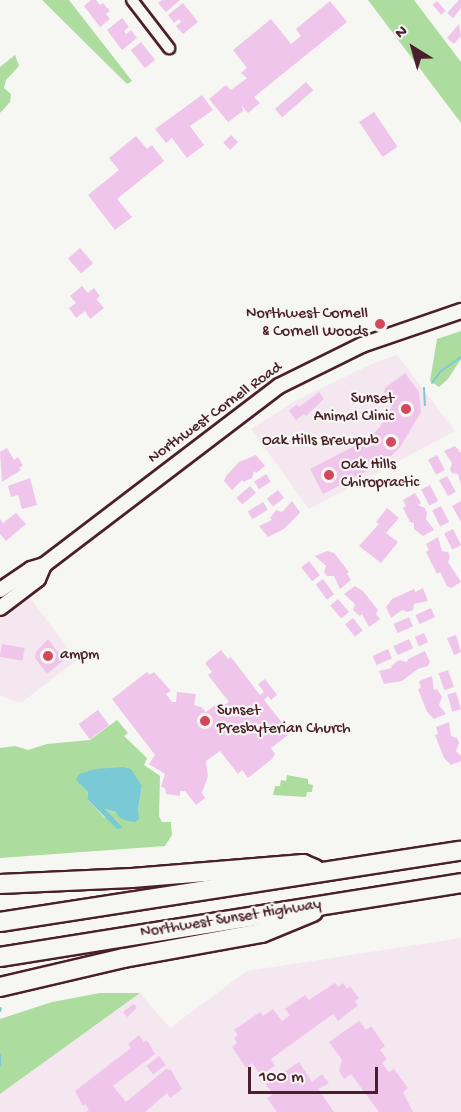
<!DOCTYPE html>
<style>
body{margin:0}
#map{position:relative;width:461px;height:1112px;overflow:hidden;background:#f6f6f2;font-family:"Gochi Hand",sans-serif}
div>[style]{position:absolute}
.built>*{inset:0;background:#f4e7f0}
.green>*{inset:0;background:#addd9e}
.water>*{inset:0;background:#7acad6}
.stream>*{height:2px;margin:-1px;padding:0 1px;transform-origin:1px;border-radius:1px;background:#7acad6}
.building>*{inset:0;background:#f0c5eb;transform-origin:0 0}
.roads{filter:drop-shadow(2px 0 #4a1f2b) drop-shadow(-2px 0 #4a1f2b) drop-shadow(0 2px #4a1f2b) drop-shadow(0 -2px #4a1f2b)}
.street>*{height:10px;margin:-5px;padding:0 5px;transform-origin:5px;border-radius:5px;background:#f6f6f2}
.secondary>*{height:14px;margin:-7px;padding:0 7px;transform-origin:7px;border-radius:7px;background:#f6f6f2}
.highway>*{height:18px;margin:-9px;padding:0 9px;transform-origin:9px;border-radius:9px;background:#f6f6f2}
.dots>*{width:16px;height:16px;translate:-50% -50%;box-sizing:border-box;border:3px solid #f6f6f2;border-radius:50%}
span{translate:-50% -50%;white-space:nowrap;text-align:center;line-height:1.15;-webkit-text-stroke:4.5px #f6f6f2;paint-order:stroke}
.poi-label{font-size:16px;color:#4a1f2b}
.right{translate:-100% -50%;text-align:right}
.left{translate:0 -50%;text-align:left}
.street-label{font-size:16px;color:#4a1f2b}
.north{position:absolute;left:383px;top:18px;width:60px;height:60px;-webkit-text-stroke:4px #f6f6f2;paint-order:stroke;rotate:323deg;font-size:16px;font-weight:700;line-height:24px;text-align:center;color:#4a1f2b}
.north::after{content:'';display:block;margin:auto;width:21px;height:27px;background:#4a1f2b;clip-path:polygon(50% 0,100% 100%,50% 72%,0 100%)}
.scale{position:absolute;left:248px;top:1067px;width:130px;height:27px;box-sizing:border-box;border:3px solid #4a1f2b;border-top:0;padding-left:8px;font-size:18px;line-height:21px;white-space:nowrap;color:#4a1f2b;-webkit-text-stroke:4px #f6f6f2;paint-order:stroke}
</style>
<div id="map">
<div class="built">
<div style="clip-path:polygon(397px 355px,455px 431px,309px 509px,251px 429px,295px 401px,378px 361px)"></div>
<div style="clip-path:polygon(28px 595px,77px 660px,22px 702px,16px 702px,0 695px,0 616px)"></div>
<div style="clip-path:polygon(461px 938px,461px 1112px,0 1112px,0 1094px,140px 993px,170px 1028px,247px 971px)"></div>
</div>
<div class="green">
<div style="clip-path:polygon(42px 0,69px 0,132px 81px,127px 84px)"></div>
<div style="clip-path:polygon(368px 0,414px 0,461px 62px,461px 123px)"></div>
<div style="clip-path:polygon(15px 55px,19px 66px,6px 80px,4px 88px,11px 94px,10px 102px,0 113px,0 67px)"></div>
<div style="clip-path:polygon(461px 331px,461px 359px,448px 379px,439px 387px,430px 381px,437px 339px)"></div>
<div style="clip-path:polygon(evenodd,117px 720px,128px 733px,124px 736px,147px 758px,144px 765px,160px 776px,159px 816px,162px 822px,171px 822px,171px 825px,172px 835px,165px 846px,0 858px,0 748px,15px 746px,28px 750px,47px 744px,90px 740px,117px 720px,116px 768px,142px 786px,138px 810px,116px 812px,105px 809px,115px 822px,121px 825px,104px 817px,87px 799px,88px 792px,77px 780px,83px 773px,116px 768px)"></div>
<div style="clip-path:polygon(287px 775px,308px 779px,308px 784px,313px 785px,312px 792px,307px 792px,306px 797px,273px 795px,275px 786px,280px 786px,281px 780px,286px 781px)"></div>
<div style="clip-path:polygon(100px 993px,140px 993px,0 1094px,0 1019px,52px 1002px)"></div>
</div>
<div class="water">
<div style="clip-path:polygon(123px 767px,131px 769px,142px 786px,138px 810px,139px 819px,135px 822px,128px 821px,120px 818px,116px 812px,105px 809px,123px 828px,117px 829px,87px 799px,88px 792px,76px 780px,79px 774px,95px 769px)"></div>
</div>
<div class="stream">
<div style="left:432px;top:383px;width:15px;rotate:-53deg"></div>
<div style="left:441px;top:371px;width:24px;rotate:-35deg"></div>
<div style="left:424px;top:388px;width:17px;rotate:87deg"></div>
<div style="left:0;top:1011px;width:3px;rotate:-72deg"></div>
<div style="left:0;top:1055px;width:10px;rotate:90deg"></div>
</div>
<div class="building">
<div style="clip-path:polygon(91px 0,96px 0,100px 5px,103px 3px,110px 11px,106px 14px,110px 19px,100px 27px,84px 6px)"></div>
<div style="clip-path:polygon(162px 0,180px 0,166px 12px,158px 3px)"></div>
<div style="clip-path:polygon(459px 0,461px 0,461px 8px,453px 18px,447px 13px)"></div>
<div style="clip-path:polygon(330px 1px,347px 22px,254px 97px,260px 103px,248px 113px,242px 106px,243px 111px,228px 122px,209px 99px,226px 85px,231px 90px,247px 78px,241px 73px,247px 68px,233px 50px,271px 19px,291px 44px,301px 36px,296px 29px)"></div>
<div style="left:437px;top:1px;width:13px;height:6px;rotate:48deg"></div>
<div style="clip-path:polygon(183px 3px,198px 22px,183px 34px,176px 26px,181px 22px,179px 19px,174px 23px,168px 15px)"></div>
<div style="clip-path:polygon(122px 18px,129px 27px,124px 31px,126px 34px,131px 30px,137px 38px,122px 50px,107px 30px)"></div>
<div style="clip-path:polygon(459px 24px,461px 36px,454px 44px,447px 38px)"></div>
<div style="left:141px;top:42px;width:23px;height:13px;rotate:52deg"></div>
<div style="left:306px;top:82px;width:11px;height:41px;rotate:49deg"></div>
<div style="clip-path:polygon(202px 95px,213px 110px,190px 126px,204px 145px,187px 158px,172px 138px,166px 143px,155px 129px)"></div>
<div style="left:374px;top:112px;width:42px;height:18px;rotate:56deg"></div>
<div style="left:231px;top:135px;width:10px;height:11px;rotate:45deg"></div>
<div style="clip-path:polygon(136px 136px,147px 149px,152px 145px,164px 161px,117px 199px,132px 217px,115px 230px,88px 195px,119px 170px,109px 158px)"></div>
<div style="left:80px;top:248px;width:20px;height:16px;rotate:49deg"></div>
<div style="clip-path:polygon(82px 286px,88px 293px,94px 288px,100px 296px,96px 299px,104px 308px,90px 319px,85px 311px,76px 318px,69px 308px,76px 303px,70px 296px)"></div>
<div style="clip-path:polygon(405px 373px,419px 392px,421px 412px,401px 446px,386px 461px,323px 494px,310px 469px,368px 439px,380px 427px,392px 406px,384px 393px,385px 388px)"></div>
<div style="clip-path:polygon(319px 392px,324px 399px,306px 416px,304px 414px,296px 420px,289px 411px,297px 404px,299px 407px)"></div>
<div style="clip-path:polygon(455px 446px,461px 453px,461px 485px,458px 474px,452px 473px,450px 469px,452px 463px,444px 451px)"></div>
<div style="clip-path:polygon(7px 448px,14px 460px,18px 457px,23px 466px,19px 468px,21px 470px,2px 482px,0 452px)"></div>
<div style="clip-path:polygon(256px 455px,265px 466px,256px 473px,254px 471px,252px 478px,243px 482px,242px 480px,232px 490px,224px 481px,226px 476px,239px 462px)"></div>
<div style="left:437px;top:455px;width:17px;height:10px;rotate:62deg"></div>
<div style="left:266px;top:474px;width:9px;height:14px;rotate:58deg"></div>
<div style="left:447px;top:476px;width:18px;height:9px;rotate:61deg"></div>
<div style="clip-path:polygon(30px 478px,37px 505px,22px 509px,18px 495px,11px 497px,8px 486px)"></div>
<div style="left:430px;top:485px;width:18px;height:10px;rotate:63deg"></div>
<div style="left:250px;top:486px;width:9px;height:18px;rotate:49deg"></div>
<div style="left:278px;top:490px;width:10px;height:14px;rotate:53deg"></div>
<div style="clip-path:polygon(415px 493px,421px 503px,418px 505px,425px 508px,427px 513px,426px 519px,434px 530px,423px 536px,414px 529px,414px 523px,410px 522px,403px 508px,406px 506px,403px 500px)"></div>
<div style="clip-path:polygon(292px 501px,300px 512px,298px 515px,284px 529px,268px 537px,259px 526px,272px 520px,270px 518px,276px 510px,282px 512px)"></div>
<div style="clip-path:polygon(461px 501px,461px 522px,452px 506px)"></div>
<div style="left:263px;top:502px;width:9px;height:18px;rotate:58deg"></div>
<div style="left:441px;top:506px;width:18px;height:10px;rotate:63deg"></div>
<div style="clip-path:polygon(387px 508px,399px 518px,386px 533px,398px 542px,381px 563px,359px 546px,379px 524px,376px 522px)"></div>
<div style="clip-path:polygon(16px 513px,26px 524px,6px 541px,0 534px,0 519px,3px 523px)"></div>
<div style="left:453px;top:529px;width:18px;height:10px;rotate:63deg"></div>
<div style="clip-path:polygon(438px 537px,442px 551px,448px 552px,450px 557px,448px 562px,461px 582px,451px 588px,447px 586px,440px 572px,437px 574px,426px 552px,429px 550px,426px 544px)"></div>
<div style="clip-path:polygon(327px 551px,334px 553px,349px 572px,347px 574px,351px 580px,340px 589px,334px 576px,327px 576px,324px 572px,326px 566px,315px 556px)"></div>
<div style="left:309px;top:561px;width:18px;height:10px;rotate:52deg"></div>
<div style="left:323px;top:579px;width:19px;height:9px;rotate:54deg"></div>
<div style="clip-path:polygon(355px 586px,363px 591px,378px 610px,376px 614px,380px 619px,369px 627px,362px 614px,360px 616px,353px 610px,355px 604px,344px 594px)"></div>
<div style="clip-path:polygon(423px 588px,428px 601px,414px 604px,413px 610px,408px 612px,402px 610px,391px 618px,386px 607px,392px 599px,414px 589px,415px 592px)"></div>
<div style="left:338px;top:599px;width:17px;height:10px;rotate:50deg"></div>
<div style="left:431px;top:608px;width:10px;height:17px;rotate:66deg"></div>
<div style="left:409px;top:617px;width:10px;height:17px;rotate:66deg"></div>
<div style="left:353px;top:618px;width:16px;height:10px;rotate:52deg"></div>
<div style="left:424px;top:633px;width:10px;height:10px;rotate:66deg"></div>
<div style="clip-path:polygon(456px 635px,461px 652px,454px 655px,447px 638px)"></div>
<div style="clip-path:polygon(48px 639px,64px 660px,47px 674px,35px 658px,36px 652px)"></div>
<div style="left:409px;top:639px;width:10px;height:17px;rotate:66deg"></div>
<div style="left:2px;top:644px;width:23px;height:13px;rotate:10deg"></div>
<div style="left:388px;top:649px;width:10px;height:17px;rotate:66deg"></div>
<div style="clip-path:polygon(221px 650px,228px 659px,231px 657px,260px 695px,264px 692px,258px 684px,265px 679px,277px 695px,271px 700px,268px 696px,264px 700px,287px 729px,285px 731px,288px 735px,271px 748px,275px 754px,272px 759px,248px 778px,242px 770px,238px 774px,220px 751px,206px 761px,208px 776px,202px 793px,205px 798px,196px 805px,185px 791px,180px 791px,180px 796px,166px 794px,165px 788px,161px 787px,165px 774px,149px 764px,155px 755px,112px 699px,147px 672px,149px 675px,154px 672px,171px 691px,166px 694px,172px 702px,176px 702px,177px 692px,196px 694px,194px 705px,201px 707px,206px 712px,219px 702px,223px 706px,229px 702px,208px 675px,212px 672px,205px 663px)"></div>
<div style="clip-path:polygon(425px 651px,430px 662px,428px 666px,418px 669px,402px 681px,384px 684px,379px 671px,392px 668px,391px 666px,399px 660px,407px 662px,408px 659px)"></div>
<div style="left:448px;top:670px;width:18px;height:10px;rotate:71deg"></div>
<div style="clip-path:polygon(432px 676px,434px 690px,437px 689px,442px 697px,439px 705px,446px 714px,434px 719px,427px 712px,418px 689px,421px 688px,419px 681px)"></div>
<div style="left:456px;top:692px;width:18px;height:9px;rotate:74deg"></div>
<div style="left:98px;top:710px;width:19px;height:24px;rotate:54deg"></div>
<div style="clip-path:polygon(449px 722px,451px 736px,457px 738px,459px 743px,456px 751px,461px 756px,461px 761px,451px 765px,444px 758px,435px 735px,438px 734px,436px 727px)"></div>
<div style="clip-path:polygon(335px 983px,338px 987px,343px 983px,347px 989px,350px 986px,359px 998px,355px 1001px,358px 1005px,338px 1021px,333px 1014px,271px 1059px,275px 1066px,260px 1075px,252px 1063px,246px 1068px,232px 1047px,237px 1043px,234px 1038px,238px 1035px,234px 1030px,260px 1012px,263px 1016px,273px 1009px,282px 1021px,290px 1015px,285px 1009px,305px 995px,309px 1000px)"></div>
<div style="clip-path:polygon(134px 1004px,137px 1008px,127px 1017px,123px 1012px)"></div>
<div style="clip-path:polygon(359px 1021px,366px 1030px,371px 1026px,385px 1046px,380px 1050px,387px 1059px,382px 1063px,389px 1072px,394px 1069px,408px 1088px,403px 1092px,413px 1112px,379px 1112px,351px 1074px,344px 1079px,339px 1071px,342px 1060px,329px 1042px)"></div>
<div style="clip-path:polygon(139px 1035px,144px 1042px,147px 1040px,155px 1054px,113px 1086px,126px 1102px,166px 1069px,171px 1070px,182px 1089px,170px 1098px,167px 1093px,145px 1112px,86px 1112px,89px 1110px,85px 1104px,83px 1106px,75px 1091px,131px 1048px,128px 1044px)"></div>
<div style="left:159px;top:1056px;width:11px;height:16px;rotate:52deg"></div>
<div style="clip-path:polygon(299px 1062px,312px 1082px,322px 1074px,329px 1083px,318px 1089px,334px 1112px,277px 1112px,267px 1098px,273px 1094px,266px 1084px)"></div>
</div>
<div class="roads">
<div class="street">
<div style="left:132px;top:0;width:61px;rotate:52.4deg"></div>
</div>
<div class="secondary">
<div style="left:0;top:590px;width:37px;rotate:-34deg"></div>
<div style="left:31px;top:569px;width:14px;rotate:-17deg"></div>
<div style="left:44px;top:565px;width:295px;rotate:-37.3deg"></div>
<div style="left:279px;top:386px;width:93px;rotate:-26.3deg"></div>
<div style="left:362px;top:345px;width:105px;rotate:-19deg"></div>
<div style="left:0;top:608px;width:48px;rotate:-37.3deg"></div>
<div style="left:38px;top:579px;width:15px;rotate:-67deg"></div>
</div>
<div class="highway">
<div style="left:0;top:884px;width:132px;rotate:-2.6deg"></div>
<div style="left:132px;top:878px;width:172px;rotate:-4.7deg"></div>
<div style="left:303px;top:864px;width:13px;rotate:23deg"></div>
<div style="left:0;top:922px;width:466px;rotate:-8.8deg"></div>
<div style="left:0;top:957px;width:467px;rotate:-9.1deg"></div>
<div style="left:0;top:987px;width:127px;rotate:-13.2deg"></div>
<div style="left:124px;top:958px;width:140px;rotate:-10.3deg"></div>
<div style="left:262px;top:933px;width:55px;rotate:-22.4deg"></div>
</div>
</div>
<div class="dots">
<div style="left:380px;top:324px;background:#d1495b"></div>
<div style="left:406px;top:409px;background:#d1495b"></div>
<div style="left:391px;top:442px;background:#d1495b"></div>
<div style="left:329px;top:475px;background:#d1495b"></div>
<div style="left:48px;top:656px;background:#d1495b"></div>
<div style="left:205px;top:721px;background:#d1495b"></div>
</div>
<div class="poi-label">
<span class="right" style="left:368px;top:324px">Northwest Cornell<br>&amp; Cornell Woods</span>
<span class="right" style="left:394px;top:409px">Sunset<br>Animal Clinic</span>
<span class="right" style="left:379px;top:442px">Oak Hills Brewpub</span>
<span class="left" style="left:341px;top:475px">Oak Hills<br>Chiropractic</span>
<span class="left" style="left:60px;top:656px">ampm</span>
<span class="left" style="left:217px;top:721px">Sunset<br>Presbyterian Church</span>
</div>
<div class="street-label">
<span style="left:216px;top:414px;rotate:-36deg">Northwest Cornell Road</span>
<span style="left:231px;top:920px;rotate:-9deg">Northwest Sunset Highway</span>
</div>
<div class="north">N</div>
<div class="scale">100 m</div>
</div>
